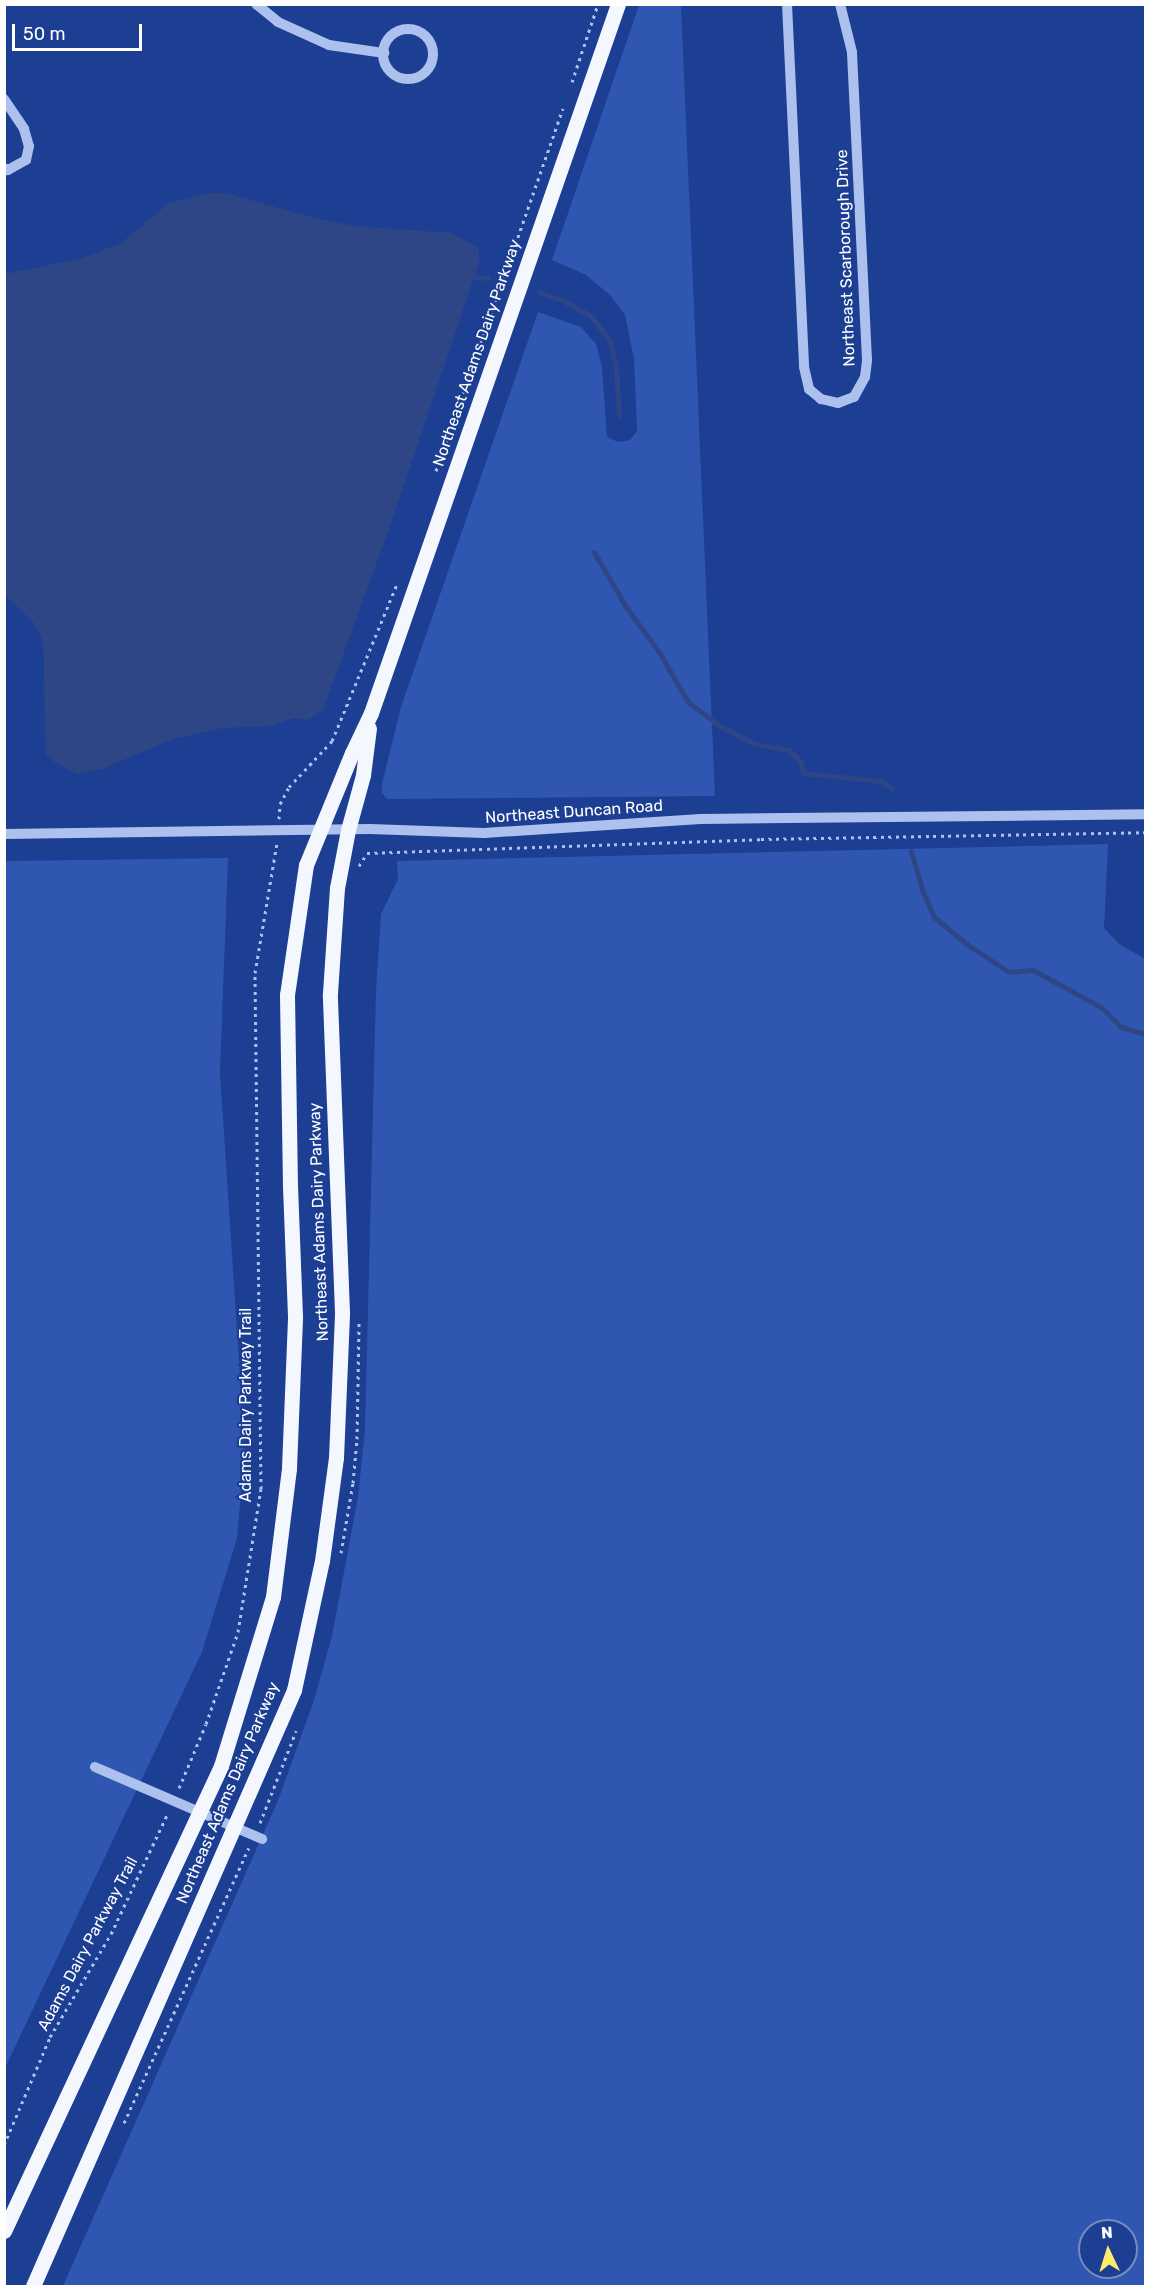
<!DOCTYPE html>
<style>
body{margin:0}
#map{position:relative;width:1150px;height:2291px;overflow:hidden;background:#1c3e93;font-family:Rubik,sans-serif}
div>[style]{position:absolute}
.green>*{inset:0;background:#2f56b0}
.water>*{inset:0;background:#2e4686}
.stream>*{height:5px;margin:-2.5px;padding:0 2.5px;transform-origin:2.5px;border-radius:2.5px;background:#2e4686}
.path>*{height:3px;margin-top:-1.5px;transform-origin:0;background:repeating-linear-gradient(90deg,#adc1ef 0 3px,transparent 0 7.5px)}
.minor>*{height:10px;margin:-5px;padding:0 5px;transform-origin:5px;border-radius:5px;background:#adc1ef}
.minor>.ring{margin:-5px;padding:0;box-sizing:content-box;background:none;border:10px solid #adc1ef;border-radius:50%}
.major>*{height:15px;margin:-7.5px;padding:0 7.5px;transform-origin:7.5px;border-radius:7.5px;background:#f5f7ff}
span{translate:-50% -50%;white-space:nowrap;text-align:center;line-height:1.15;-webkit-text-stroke:4.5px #1c3e93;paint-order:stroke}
.street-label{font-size:16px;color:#fff}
.frame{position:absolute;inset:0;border:6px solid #fff;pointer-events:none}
.north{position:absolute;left:1078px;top:2219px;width:60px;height:60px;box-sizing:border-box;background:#1c3e93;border:2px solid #778bbe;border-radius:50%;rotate:356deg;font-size:16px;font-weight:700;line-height:24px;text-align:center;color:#fff}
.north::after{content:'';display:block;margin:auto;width:21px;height:27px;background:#ffea6b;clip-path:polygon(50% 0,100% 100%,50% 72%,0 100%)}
.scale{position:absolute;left:12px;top:24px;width:130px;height:27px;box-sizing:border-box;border:3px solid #fff;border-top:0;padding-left:8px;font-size:18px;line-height:21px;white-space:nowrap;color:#fff;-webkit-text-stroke:4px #1c3e93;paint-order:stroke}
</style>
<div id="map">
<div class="green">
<div style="clip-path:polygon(639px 5px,681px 5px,715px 796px,387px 799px,382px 793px,382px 784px,401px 707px,538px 312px,581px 327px,596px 344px,602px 367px,607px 437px,618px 442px,630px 440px,637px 431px,634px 359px,625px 315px,610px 295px,586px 275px,552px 260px)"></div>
<div style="clip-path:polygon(evenodd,1108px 844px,1104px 928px,1119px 944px,1146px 959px,1145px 2286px,63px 2286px,279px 1798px,314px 1700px,332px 1636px,358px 1497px,365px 1429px,376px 990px,381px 914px,398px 879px,397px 861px,1108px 844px,1090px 2231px,1126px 2231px,1126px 2267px,1090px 2267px,1090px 2231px)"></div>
<div style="clip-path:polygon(228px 858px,220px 1073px,245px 1451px,237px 1538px,202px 1652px,5px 2068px,5px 861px)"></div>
</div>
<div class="water">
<div style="clip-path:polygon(209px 193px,226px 193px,307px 216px,354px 226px,452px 233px,478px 248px,480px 259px,393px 518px,323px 710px,308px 720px,294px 718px,270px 726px,223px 728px,173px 739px,102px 769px,77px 774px,54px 762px,45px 753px,44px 656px,41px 637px,33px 622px,5px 595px,5px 274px,82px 258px,121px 243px,169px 203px)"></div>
</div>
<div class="stream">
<div style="left:474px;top:277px;width:14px;rotate:4deg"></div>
<div style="left:539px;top:292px;width:24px;rotate:19deg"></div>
<div style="left:562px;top:300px;width:33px;rotate:29deg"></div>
<div style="left:591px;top:316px;width:31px;rotate:53deg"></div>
<div style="left:610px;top:341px;width:26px;rotate:77deg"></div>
<div style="left:616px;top:366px;width:49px;rotate:86.5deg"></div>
<div style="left:594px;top:552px;width:64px;rotate:59.8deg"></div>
<div style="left:626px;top:607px;width:56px;rotate:53.7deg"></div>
<div style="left:659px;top:652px;width:58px;rotate:59.9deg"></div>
<div style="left:688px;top:702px;width:40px;rotate:37deg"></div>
<div style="left:720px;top:726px;width:39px;rotate:27deg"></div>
<div style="left:755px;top:744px;width:35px;rotate:10deg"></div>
<div style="left:789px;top:750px;width:16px;rotate:45deg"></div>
<div style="left:800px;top:761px;width:12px;rotate:76deg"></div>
<div style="left:803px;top:773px;width:77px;rotate:5.9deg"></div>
<div style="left:880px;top:781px;width:15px;rotate:32deg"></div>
<div style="left:911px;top:851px;width:37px;rotate:74deg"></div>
<div style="left:921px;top:887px;width:33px;rotate:67deg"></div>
<div style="left:934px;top:917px;width:44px;rotate:39.5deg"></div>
<div style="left:968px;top:945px;width:49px;rotate:33.4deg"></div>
<div style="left:1009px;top:972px;width:24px;rotate:-5deg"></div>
<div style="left:1033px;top:970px;width:77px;rotate:28.6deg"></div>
<div style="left:1101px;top:1007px;width:28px;rotate:45deg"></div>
<div style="left:1121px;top:1027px;width:26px;rotate:16deg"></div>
</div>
<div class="path">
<div style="left:572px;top:82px;width:82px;rotate:-71.6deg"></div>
<div style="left:436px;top:471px;width:384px;rotate:-70.7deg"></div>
<div style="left:279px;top:819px;width:15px;rotate:-86deg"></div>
<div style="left:280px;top:804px;width:19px;rotate:-62deg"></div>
<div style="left:289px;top:787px;width:63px;rotate:-46.9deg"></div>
<div style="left:332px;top:741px;width:172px;rotate:-67.5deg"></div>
<div style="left:359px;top:866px;width:15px;rotate:-58deg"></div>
<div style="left:367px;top:853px;width:394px;rotate:-2deg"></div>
<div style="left:761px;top:839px;width:385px;rotate:-1deg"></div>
<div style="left:341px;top:1553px;width:71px;rotate:-80.3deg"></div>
<div style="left:353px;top:1483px;width:44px;rotate:-84.8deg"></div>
<div style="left:357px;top:1439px;width:118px;rotate:-89deg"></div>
<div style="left:179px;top:1788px;width:69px;rotate:-67.1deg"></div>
<div style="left:206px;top:1724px;width:97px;rotate:-70.8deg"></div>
<div style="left:238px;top:1632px;width:145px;rotate:-80.9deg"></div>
<div style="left:261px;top:1489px;width:516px;rotate:-90.67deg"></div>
<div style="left:255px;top:973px;width:132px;rotate:-80.4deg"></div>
<div style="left:260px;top:1823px;width:99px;rotate:-68.6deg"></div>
<div style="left:124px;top:2123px;width:302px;rotate:-65.6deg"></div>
<div style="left:4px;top:2145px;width:117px;rotate:-66.9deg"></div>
<div style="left:50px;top:2037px;width:120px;rotate:-59.4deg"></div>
<div style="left:111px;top:1934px;width:134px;rotate:-64.8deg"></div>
</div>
<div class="minor">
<div style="left:256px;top:4px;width:28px;rotate:39deg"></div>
<div style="left:278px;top:22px;width:56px;rotate:24.3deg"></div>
<div style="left:329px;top:45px;width:56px;rotate:8.3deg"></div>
<div style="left:787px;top:4px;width:363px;rotate:87.3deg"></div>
<div style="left:804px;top:367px;width:23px;rotate:77deg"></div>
<div style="left:809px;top:389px;width:16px;rotate:40deg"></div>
<div style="left:821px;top:399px;width:17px;rotate:13deg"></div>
<div style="left:838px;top:403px;width:17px;rotate:-21deg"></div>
<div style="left:854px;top:397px;width:23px;rotate:-61deg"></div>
<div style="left:865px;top:377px;width:17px;rotate:-83deg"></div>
<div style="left:867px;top:360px;width:308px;rotate:-92.8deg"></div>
<div style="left:852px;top:52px;width:49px;rotate:-104deg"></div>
<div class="ring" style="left:383px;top:29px;width:40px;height:40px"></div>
<div style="left:4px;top:99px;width:36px;rotate:56deg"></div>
<div style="left:24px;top:129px;width:18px;rotate:74deg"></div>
<div style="left:29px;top:146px;width:14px;rotate:102deg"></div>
<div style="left:26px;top:160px;width:21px;rotate:151deg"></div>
<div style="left:8px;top:170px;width:4px;rotate:-153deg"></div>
<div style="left:4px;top:834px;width:366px;rotate:-0.8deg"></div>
<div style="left:370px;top:829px;width:114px;rotate:2deg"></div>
<div style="left:484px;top:833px;width:217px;rotate:-3.7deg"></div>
<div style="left:701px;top:819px;width:445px;rotate:-0.6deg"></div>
<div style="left:95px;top:1767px;width:182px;rotate:23.3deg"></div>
</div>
<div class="major">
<div style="left:4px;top:2231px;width:513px;rotate:-64.98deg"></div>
<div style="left:221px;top:1766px;width:177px;rotate:-72.9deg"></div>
<div style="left:273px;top:1597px;width:130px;rotate:-82.9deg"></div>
<div style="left:289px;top:1468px;width:152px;rotate:-87.7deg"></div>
<div style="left:295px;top:1316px;width:130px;rotate:-92.2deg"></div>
<div style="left:290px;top:1186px;width:191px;rotate:-90.9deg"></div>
<div style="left:287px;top:995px;width:131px;rotate:-81.7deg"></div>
<div style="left:306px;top:865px;width:121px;rotate:-67.7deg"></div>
<div style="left:352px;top:753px;width:44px;rotate:-64.6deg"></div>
<div style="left:371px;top:713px;width:751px;rotate:-70.79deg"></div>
<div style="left:33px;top:2286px;width:651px;rotate:-66.35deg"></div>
<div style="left:294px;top:1690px;width:132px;rotate:-77.8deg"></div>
<div style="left:322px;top:1561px;width:104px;rotate:-82.3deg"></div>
<div style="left:336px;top:1458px;width:146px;rotate:-87.6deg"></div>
<div style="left:342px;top:1312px;width:319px;rotate:-92.2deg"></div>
<div style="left:330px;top:993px;width:105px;rotate:-86.2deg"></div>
<div style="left:337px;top:888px;width:59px;rotate:-79.3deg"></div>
<div style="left:348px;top:830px;width:57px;rotate:-74.7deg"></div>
<div style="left:363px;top:775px;width:47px;rotate:-82.7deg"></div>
</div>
<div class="street-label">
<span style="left:846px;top:258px;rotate:-92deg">Northeast Scarborough Drive</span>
<span style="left:477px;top:353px;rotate:-71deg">Northeast Adams Dairy Parkway</span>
<span style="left:574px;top:812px;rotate:-4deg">Northeast Duncan Road</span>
<span style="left:319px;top:1222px;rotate:-92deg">Northeast Adams Dairy Parkway</span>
<span style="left:246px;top:1405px;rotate:-90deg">Adams Dairy Parkway Trail</span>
<span style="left:228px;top:1793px;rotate:-67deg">Northeast Adams Dairy Parkway</span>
<span style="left:88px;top:1944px;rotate:-62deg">Adams Dairy Parkway Trail</span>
</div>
<div class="frame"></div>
<div class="north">N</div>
<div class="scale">50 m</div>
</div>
